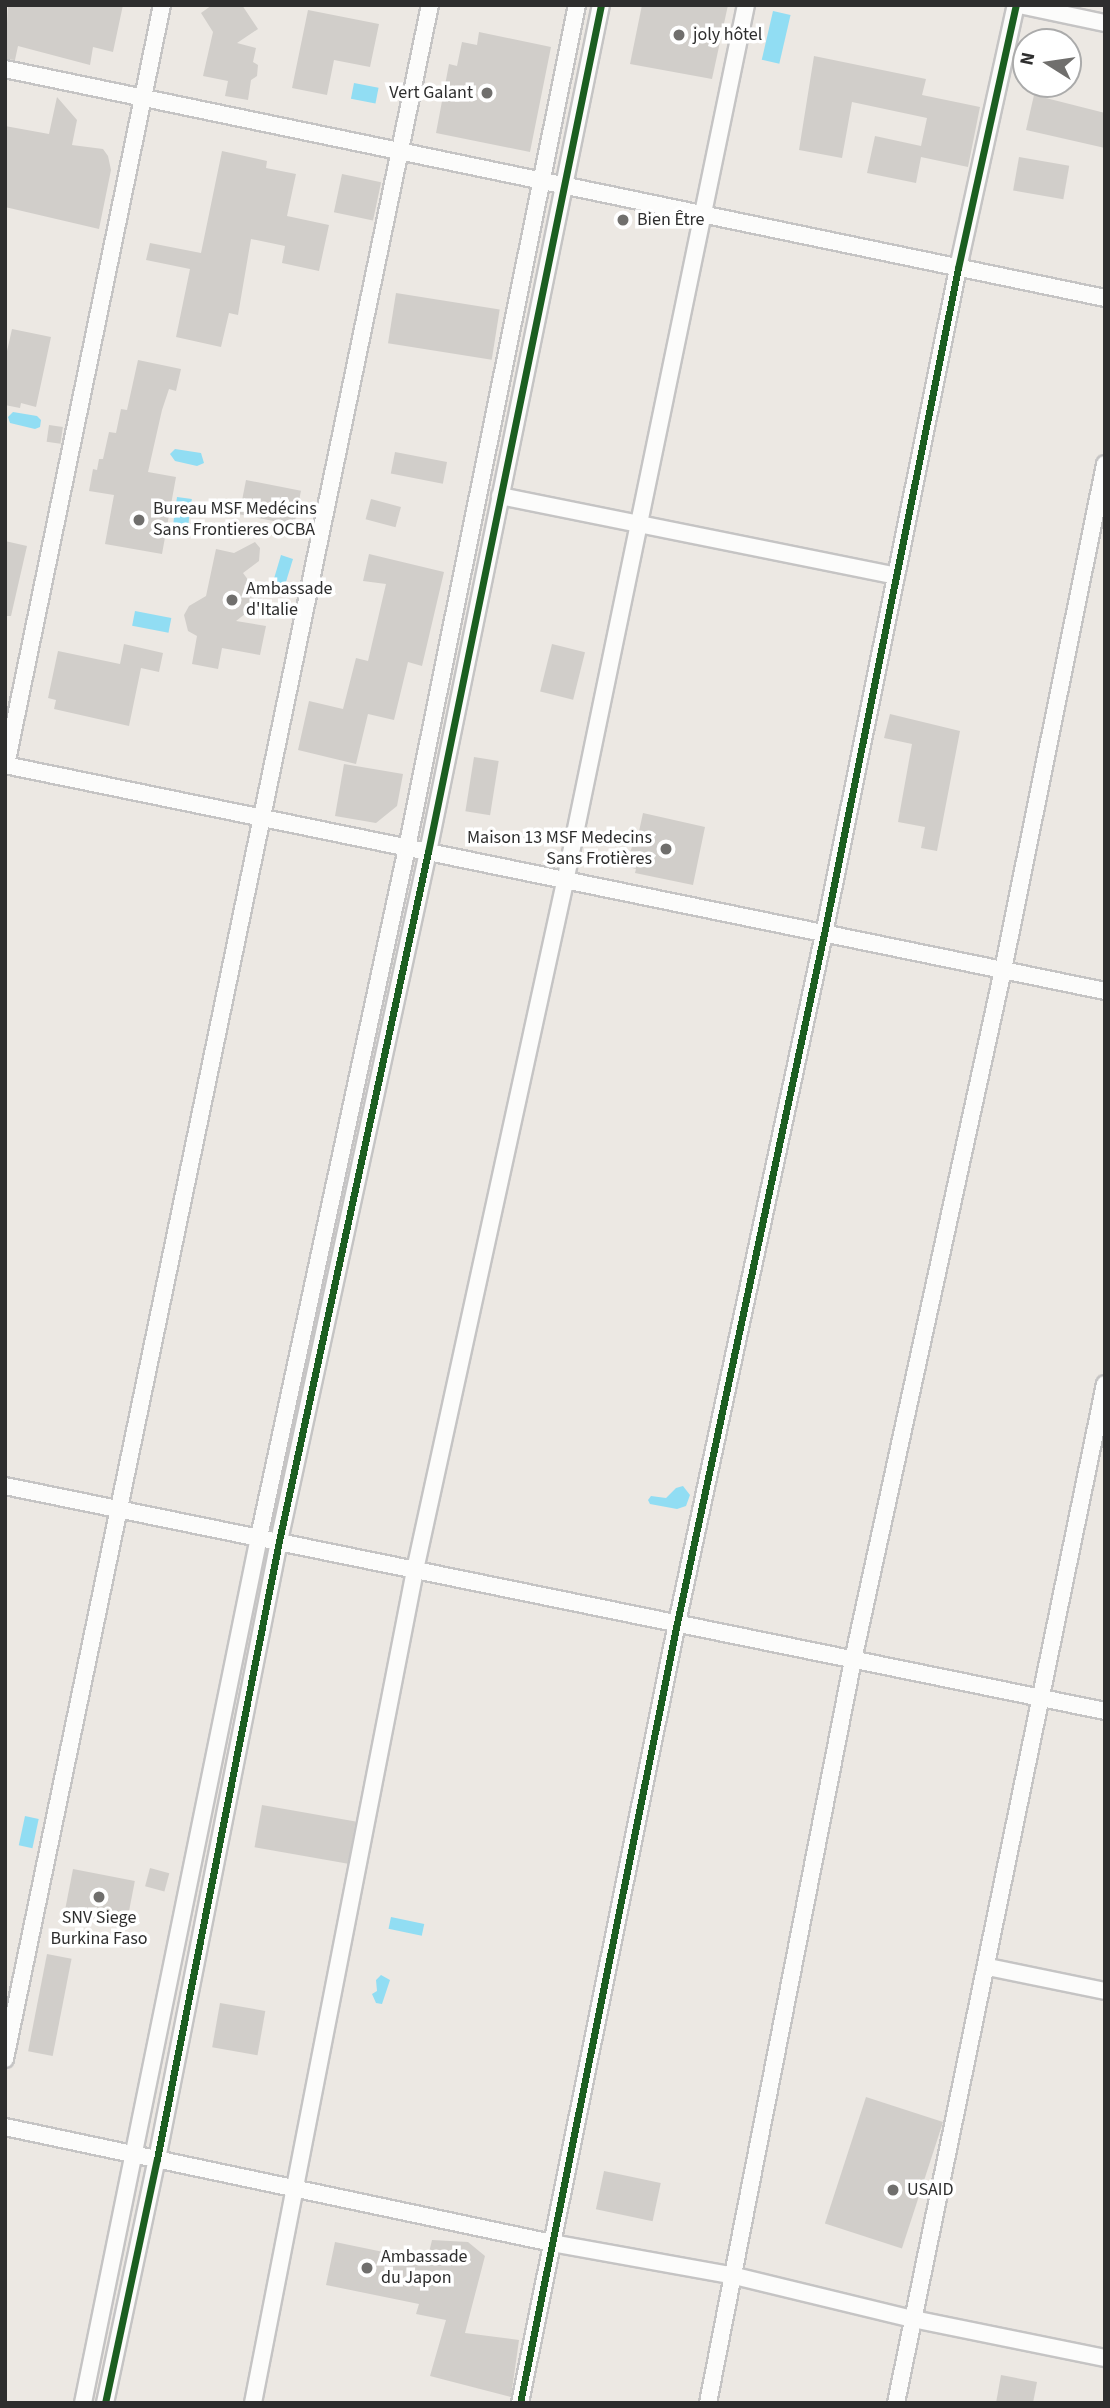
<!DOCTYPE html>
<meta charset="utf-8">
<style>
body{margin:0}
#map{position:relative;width:1110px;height:2408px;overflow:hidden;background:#ece8e3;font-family:"Source Sans 3",sans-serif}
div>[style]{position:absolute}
.water>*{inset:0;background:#91ddf3;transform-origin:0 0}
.building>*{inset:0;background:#d1ceca;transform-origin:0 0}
.roads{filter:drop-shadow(2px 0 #c5c4c4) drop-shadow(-2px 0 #c5c4c4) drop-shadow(0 2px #c5c4c4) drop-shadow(0 -2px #c5c4c4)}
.street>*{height:16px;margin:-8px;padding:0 8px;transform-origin:8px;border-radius:8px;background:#fcfcfb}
.cycleway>*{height:7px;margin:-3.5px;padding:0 3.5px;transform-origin:3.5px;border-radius:3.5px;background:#1b5e20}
.dots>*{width:19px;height:19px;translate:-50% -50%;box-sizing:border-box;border:4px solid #fff;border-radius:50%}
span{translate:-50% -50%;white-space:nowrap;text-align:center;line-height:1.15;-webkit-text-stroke:7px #fff;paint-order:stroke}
.poi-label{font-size:18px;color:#2e2e2e}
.left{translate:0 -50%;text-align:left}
.right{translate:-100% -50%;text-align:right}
.frame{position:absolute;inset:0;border:7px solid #2e2e2e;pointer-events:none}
.north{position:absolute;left:1012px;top:28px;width:70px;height:70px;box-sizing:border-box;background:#fff;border:2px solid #ababab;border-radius:50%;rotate:282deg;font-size:19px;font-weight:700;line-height:28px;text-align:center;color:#2e2e2e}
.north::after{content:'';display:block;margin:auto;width:24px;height:32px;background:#706f6d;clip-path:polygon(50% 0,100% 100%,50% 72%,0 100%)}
</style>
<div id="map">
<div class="water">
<div style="left:773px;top:11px;width:18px;height:50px;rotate:13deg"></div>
<div style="left:354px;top:83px;width:25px;height:16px;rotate:11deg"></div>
<div style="clip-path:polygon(13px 412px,37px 416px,41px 420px,40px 427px,35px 429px,10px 423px,8px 417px)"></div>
<div style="clip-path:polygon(175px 449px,201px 453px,204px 463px,197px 466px,175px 461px,170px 454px)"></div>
<div style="left:177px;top:497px;width:15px;height:26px;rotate:8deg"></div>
<div style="clip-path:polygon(281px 555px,293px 559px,285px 585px,278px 590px,273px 582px)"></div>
<div style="left:135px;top:611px;width:37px;height:15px;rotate:11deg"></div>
<div style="clip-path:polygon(683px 1486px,690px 1495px,686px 1506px,677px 1509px,650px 1504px,648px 1500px,651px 1496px,666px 1498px,676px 1488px)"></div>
<div style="left:25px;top:1816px;width:14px;height:30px;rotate:12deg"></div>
<div style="left:391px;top:1917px;width:34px;height:12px;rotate:12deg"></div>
<div style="clip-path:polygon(381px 1975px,390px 1980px,382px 2004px,376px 2003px,372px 1994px,377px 1991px,376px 1980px)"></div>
</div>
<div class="building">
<div style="clip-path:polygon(8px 5px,123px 5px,113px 52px,93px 47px,90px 65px,18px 46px,15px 60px,5px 59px)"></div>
<div style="clip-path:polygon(212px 5px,242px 5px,258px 29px,237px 43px,256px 48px,253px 62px,258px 65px,257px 76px,251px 80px,248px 100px,225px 96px,228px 81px,203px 76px,213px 32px,201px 13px)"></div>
<div style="clip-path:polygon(642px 5px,728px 5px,712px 79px,630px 64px)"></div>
<div style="clip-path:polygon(308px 10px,379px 24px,370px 67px,334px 60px,327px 95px,292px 88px)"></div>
<div style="clip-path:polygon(479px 32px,551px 47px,530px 152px,436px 133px,449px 64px,457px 66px,462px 42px,477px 45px)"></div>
<div style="clip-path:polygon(814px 56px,926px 79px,922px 95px,980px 107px,968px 167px,921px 157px,916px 183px,867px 173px,875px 136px,921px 146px,927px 118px,852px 102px,842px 158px,799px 150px)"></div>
<div style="clip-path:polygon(1034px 95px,1105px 113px,1105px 148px,1026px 130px)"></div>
<div style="clip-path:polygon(57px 97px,77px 120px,72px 145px,103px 149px,108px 156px,111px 170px,99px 229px,5px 207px,5px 126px,49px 134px)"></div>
<div style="clip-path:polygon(222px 151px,267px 161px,266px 168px,296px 174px,287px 216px,329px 225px,319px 271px,282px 263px,285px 246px,251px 239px,238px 315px,229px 313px,221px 347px,176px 337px,190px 269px,146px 260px,150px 243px,201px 253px)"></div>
<div style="left:1019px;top:157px;width:51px;height:34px;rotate:10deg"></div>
<div style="left:342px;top:174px;width:40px;height:39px;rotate:12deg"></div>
<div style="left:396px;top:293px;width:105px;height:51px;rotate:9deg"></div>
<div style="clip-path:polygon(12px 329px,51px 337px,36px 407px,21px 403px,20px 408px,5px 405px,5px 360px)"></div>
<div style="clip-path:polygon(138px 360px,181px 369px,176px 391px,169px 389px,162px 410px,148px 472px,176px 477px,162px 554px,105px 544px,114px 495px,89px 491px,93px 469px,97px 470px,99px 459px,103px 459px,109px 432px,116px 433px,121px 409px,127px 410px)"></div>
<div style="left:49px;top:425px;width:14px;height:17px;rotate:8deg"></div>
<div style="left:395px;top:452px;width:53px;height:22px;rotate:11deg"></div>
<div style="left:246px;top:480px;width:56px;height:35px;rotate:11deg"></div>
<div style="left:371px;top:499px;width:31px;height:21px;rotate:15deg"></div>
<div style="clip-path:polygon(5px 541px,27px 546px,11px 616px,5px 616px)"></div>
<div style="clip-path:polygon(255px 542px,260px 548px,259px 561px,243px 573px,263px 600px,236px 621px,266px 626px,260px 655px,222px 648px,218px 669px,192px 664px,197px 636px,188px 631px,184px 615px,189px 606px,206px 596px,216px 549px,234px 553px)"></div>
<div style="clip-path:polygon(369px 554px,444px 572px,422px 666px,408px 662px,394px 720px,368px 714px,356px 764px,298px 750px,309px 701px,343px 709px,356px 658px,368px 661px,386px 584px,363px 581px)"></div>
<div style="clip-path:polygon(124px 644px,163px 653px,159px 672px,141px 668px,129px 726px,54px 709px,56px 700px,48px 698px,58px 651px,120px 664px)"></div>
<div style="left:552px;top:644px;width:34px;height:49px;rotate:14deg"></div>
<div style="clip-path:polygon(890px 714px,960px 731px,937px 851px,921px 848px,925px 827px,898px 822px,912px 744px,884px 738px)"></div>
<div style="left:474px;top:757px;width:25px;height:55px;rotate:9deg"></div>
<div style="clip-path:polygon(344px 764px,403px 774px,397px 806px,376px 823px,335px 816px)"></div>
<div style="clip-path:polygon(643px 813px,705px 827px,693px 885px,635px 873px,636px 869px,625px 866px,633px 844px,636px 845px)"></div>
<div style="left:262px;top:1805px;width:95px;height:43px;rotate:10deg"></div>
<div style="left:150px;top:1868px;width:20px;height:19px;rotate:15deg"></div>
<div style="left:73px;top:1869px;width:63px;height:46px;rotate:11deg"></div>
<div style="left:47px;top:1954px;width:25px;height:99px;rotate:11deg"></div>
<div style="left:220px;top:2003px;width:46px;height:45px;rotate:10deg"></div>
<div style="left:866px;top:2097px;width:81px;height:133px;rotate:18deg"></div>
<div style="left:604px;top:2171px;width:58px;height:39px;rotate:12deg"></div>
<div style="clip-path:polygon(432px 2240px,468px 2242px,485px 2256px,465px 2333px,519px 2340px,511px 2397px,430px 2376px,446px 2320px,416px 2314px,419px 2304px,326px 2285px,335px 2242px,427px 2261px)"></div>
<div style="clip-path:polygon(1001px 2375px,1037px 2382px,1033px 2403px,996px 2403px)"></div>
</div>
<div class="roads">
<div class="street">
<div style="left:1020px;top:5px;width:87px;rotate:12deg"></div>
<div style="left:5px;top:69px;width:1124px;rotate:11.76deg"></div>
<div style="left:500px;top:496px;width:404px;rotate:11.4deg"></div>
<div style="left:5px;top:765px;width:1123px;rotate:11.61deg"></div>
<div style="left:6px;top:765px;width:776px;rotate:-78.4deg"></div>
<div style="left:5px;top:1486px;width:1123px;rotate:11.56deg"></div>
<div style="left:988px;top:1967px;width:119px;rotate:11.6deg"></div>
<div style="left:5px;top:2059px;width:2098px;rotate:-78.31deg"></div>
<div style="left:5px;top:2127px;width:559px;rotate:11.97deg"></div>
<div style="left:552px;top:2243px;width:186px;rotate:10.2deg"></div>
<div style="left:735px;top:2276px;width:183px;rotate:13.6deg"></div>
<div style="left:913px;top:2319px;width:196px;rotate:11.5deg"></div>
<div style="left:83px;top:2403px;width:884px;rotate:-78.51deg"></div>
<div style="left:259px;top:1537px;width:705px;rotate:-77.88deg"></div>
<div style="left:407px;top:848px;width:860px;rotate:-78.6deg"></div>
<div style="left:105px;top:2403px;width:249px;rotate:-78deg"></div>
<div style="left:157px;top:2159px;width:630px;rotate:-78.83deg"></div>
<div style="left:279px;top:1541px;width:705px;rotate:-77.8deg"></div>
<div style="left:428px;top:852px;width:864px;rotate:-78.46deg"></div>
<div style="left:253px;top:2403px;width:849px;rotate:-78.99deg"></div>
<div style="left:415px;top:1570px;width:704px;rotate:-77.7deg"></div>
<div style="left:565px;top:882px;width:895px;rotate:-78.34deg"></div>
<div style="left:520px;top:2403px;width:796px;rotate:-78.62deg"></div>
<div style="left:677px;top:1623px;width:705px;rotate:-77.96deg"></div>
<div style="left:824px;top:934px;width:679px;rotate:-78.62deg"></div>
<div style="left:958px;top:268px;width:269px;rotate:-77.6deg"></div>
<div style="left:708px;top:2403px;width:757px;rotate:-78.96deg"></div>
<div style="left:853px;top:1660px;width:706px;rotate:-77.74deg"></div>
<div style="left:1003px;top:970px;width:516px;rotate:-78.6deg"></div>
<div style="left:896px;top:2403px;width:1040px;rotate:-78.41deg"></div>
</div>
</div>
<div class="cycleway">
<div style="left:105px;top:2403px;width:249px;rotate:-78deg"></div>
<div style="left:157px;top:2159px;width:630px;rotate:-78.83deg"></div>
<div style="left:279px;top:1541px;width:705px;rotate:-77.8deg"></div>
<div style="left:428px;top:852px;width:864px;rotate:-78.46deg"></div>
<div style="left:520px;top:2403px;width:796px;rotate:-78.62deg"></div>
<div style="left:677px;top:1623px;width:705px;rotate:-77.96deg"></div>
<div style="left:824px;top:934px;width:679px;rotate:-78.62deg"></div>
<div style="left:958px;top:268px;width:269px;rotate:-77.6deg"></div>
</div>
<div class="dots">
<div style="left:679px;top:35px;background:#706f6d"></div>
<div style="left:487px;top:93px;background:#706f6d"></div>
<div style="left:623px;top:220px;background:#706f6d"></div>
<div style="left:139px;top:520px;background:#706f6d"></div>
<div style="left:232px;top:600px;background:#706f6d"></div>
<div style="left:666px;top:849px;background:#706f6d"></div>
<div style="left:99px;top:1897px;background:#706f6d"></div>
<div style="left:893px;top:2190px;background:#706f6d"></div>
<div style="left:367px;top:2268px;background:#706f6d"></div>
</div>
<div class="poi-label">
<span class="left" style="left:693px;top:35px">joly hôtel</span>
<span class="right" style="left:473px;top:93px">Vert Galant</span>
<span class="left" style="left:637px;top:220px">Bien Être</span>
<span class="left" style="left:153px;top:520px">Bureau MSF Medécins<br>Sans Frontieres OCBA</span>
<span class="left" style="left:246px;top:600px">Ambassade<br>d'Italie</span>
<span class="right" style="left:652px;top:849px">Maison 13 MSF Medecins<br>Sans Frotières</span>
<span style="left:99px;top:1929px">SNV Siege<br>Burkina Faso</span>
<span class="left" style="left:907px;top:2190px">USAID</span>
<span class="left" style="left:381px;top:2268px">Ambassade<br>du Japon</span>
</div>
<div class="frame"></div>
<div class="north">N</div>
</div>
